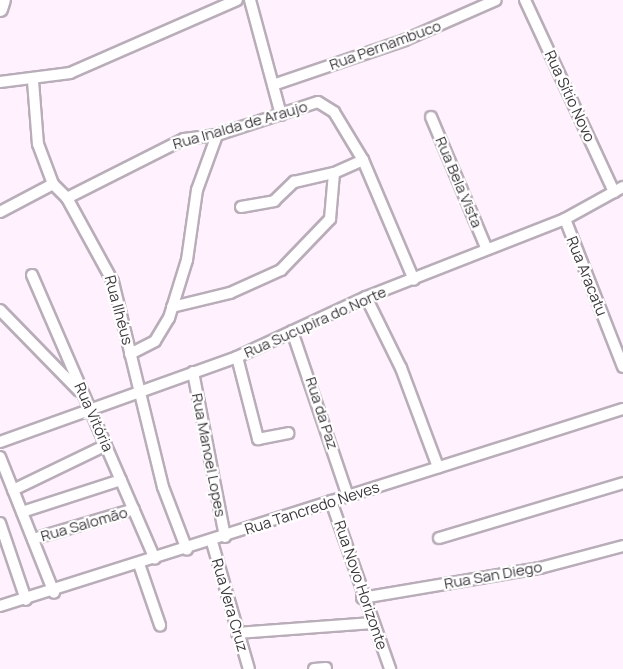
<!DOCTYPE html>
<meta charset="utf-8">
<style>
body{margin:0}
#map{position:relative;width:623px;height:669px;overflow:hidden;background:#fff2fe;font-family:Manrope,sans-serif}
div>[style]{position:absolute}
.roads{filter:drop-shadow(2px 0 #b8adb8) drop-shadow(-2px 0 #b8adb8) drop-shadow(0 2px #b8adb8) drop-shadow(0 -2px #b8adb8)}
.minor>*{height:10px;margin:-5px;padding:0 5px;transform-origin:5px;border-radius:5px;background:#fff}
.tertiary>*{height:14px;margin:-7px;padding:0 7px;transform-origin:7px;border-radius:7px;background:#fff}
span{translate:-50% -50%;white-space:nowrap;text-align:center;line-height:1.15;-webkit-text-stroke:4.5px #fff;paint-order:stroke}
.street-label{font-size:15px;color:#3b373b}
</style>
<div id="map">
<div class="roads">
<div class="minor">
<div style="left:250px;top:0;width:119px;rotate:74.9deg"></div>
<div style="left:525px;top:0;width:212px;rotate:65.1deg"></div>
<div style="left:33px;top:81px;width:63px;rotate:85.5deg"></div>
<div style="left:38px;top:144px;width:43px;rotate:69.4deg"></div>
<div style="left:53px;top:184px;width:20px;rotate:45deg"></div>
<div style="left:67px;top:198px;width:96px;rotate:61.3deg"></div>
<div style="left:113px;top:282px;width:211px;rotate:76.3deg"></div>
<div style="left:163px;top:487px;width:67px;rotate:69.1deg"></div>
<div style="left:0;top:82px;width:71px;rotate:-7.3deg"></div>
<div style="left:70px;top:73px;width:182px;rotate:-23.6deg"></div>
<div style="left:273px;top:85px;width:139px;rotate:-18.8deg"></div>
<div style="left:405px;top:40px;width:99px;rotate:-23.7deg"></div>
<div style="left:431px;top:117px;width:141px;rotate:67.1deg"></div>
<div style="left:67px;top:198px;width:131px;rotate:-26.8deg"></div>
<div style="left:184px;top:139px;width:33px;rotate:-7deg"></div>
<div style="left:217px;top:135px;width:106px;rotate:-18.1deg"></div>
<div style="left:318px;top:102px;width:19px;rotate:32deg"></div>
<div style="left:334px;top:112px;width:56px;rotate:58.9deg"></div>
<div style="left:363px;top:160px;width:130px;rotate:67deg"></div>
<div style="left:241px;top:207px;width:34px;rotate:-10deg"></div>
<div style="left:274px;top:201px;width:28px;rotate:-44deg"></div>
<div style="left:294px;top:182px;width:41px;rotate:-12.7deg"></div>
<div style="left:0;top:212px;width:60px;rotate:-27.8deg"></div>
<div style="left:565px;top:219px;width:159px;rotate:68.6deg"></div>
<div style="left:32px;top:275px;width:309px;rotate:66.6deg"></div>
<div style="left:366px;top:297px;width:79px;rotate:63.8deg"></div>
<div style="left:401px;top:368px;width:106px;rotate:69.5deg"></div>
<div style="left:172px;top:307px;width:60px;rotate:-13.6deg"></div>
<div style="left:230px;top:293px;width:56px;rotate:-24.3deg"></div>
<div style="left:281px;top:270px;width:71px;rotate:-46.1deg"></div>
<div style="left:330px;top:219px;width:46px;rotate:-85deg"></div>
<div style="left:334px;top:173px;width:32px;rotate:-24deg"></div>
<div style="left:0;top:310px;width:113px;rotate:45.7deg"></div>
<div style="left:292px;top:331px;width:174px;rotate:71.3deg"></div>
<div style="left:130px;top:354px;width:28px;rotate:-27deg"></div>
<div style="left:155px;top:341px;width:27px;rotate:-59deg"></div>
<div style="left:169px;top:318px;width:61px;rotate:-72.8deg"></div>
<div style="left:187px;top:260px;width:71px;rotate:-81.9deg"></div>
<div style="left:197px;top:190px;width:59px;rotate:-70deg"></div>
<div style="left:237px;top:357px;width:85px;rotate:75.6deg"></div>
<div style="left:258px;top:439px;width:31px;rotate:-11deg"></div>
<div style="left:193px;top:372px;width:168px;rotate:79deg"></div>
<div style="left:0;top:442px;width:252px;rotate:-19.7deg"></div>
<div style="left:237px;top:357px;width:142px;rotate:-24.9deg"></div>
<div style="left:366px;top:297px;width:214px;rotate:-21.4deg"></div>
<div style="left:565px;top:219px;width:66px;rotate:-28.9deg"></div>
<div style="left:0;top:457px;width:146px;rotate:68.3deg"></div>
<div style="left:13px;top:490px;width:103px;rotate:-25.8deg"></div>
<div style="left:331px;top:501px;width:178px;rotate:70.6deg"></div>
<div style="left:22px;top:512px;width:104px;rotate:-17.9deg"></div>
<div style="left:0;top:523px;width:81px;rotate:71.3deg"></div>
<div style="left:439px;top:538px;width:192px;rotate:-16.6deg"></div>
<div style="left:33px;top:539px;width:105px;rotate:-16.5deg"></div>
<div style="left:212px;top:542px;width:132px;rotate:73.8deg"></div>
<div style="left:139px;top:564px;width:65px;rotate:71deg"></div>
<div style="left:362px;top:598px;width:181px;rotate:-9.6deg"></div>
<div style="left:540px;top:568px;width:86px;rotate:-14.8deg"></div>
<div style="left:0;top:606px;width:653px;rotate:-17.55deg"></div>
<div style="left:237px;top:633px;width:136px;rotate:-4.2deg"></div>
<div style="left:314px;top:669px;width:12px;rotate:-5deg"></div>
</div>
<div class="tertiary">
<div style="left:0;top:9px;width:9px;rotate:-72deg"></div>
</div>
</div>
<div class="street-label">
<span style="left:385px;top:45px;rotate:-20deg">Rua Pernambuco</span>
<span style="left:570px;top:96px;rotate:65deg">Rua Sítio Novo</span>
<span style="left:240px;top:125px;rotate:-16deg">Rua Inalda de Araujo</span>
<span style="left:459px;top:182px;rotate:67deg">Rua Bela Vista</span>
<span style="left:587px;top:276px;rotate:68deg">Rua Aracatu</span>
<span style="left:119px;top:310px;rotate:75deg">Rua Ilhéus</span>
<span style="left:315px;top:322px;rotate:-24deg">Rua Sucupira do Norte</span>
<span style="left:322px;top:413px;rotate:72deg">Rua da Paz</span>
<span style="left:94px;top:417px;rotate:66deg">Rua Vitória</span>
<span style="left:209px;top:455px;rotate:79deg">Rua Manoel Lopes</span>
<span style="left:312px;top:508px;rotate:-18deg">Rua Tancredo Neves</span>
<span style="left:84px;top:524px;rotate:-16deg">Rua Salomão</span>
<span style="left:493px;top:575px;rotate:-10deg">Rua San Diego</span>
<span style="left:361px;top:585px;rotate:71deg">Rua Novo Horizonte</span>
<span style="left:230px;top:605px;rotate:74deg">Rua Vera Cruz</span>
</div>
</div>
